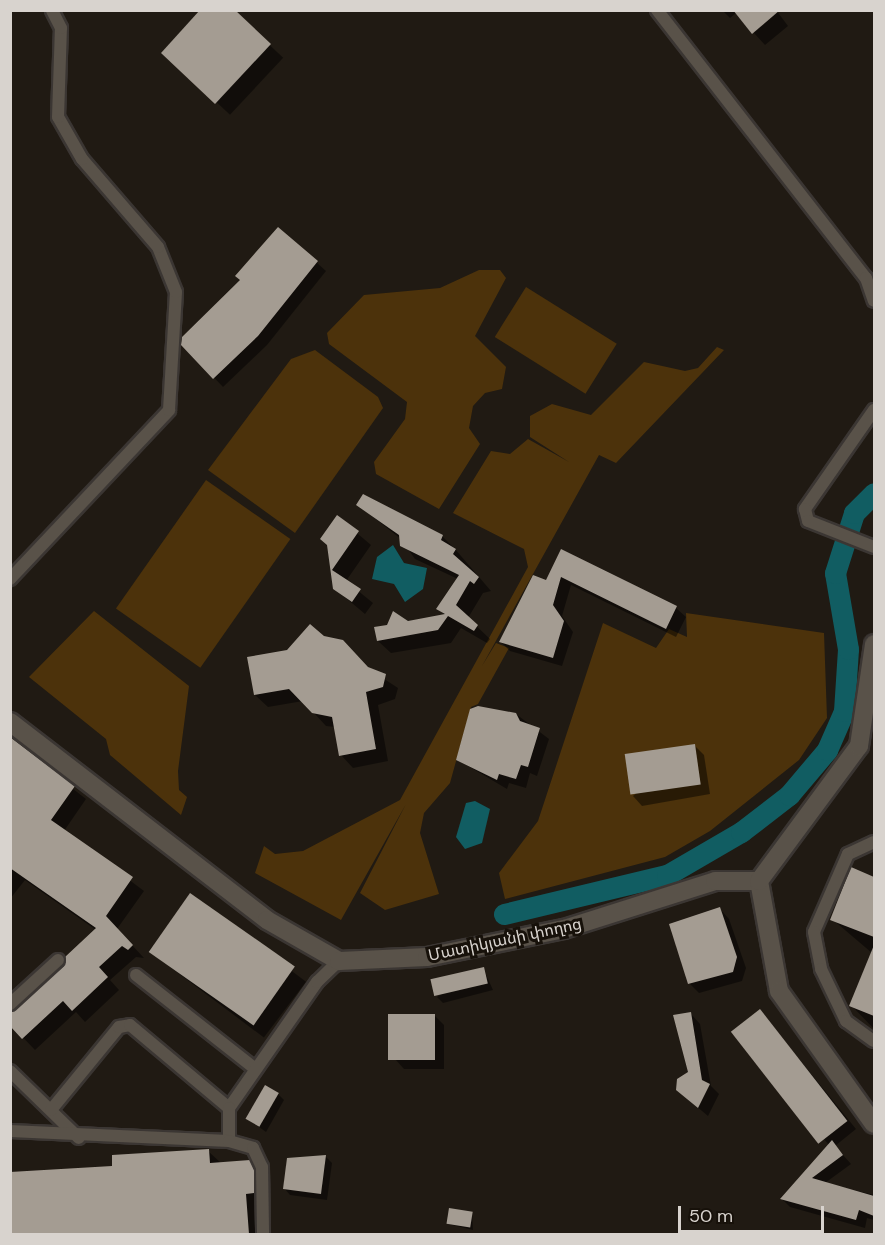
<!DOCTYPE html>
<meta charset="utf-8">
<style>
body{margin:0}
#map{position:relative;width:885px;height:1245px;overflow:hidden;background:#201a13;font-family:"DM Sans","Noto Sans Armenian",sans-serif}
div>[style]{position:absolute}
.green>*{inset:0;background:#4c320b;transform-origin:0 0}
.water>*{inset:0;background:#115d62}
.shadow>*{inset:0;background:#0007;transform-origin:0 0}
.canal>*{height:21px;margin:-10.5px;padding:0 10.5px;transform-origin:10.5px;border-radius:10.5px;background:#115d62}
.building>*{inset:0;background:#a49c92;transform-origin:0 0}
.roads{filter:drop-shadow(2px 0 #3b3633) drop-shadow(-2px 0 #3b3633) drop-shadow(0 2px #3b3633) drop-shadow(0 -2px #3b3633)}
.service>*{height:12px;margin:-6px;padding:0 6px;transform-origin:6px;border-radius:6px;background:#595249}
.minor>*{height:18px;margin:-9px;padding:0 9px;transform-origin:9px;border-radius:9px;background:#595249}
span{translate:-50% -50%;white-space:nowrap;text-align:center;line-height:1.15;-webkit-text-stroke:6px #17110a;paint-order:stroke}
.street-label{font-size:16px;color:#d8d3ce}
.frame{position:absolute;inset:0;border:12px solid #d8d3ce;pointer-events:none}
.scale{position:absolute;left:678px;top:1206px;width:146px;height:27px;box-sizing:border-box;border:3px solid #d8d3ce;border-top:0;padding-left:8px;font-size:18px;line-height:21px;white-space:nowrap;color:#d8d3ce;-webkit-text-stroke:4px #17110a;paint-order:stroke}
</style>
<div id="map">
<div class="green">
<div style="clip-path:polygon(479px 270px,500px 270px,506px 278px,475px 336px,506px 367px,502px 389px,485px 393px,473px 406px,469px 428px,480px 444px,439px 509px,376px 474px,374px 462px,405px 419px,407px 402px,329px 344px,327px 333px,364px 295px,440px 288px)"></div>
<div style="left:526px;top:287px;width:107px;height:59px;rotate:32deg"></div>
<div style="clip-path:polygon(717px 347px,724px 350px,616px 463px,599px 455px,482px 666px,496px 643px,509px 648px,478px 704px,471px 707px,450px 783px,424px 813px,420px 833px,439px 894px,385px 910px,360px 893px,406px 804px,341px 920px,255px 873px,264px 846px,275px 854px,303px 851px,400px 800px,528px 567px,524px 549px,453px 513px,491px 451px,510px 454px,528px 439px,569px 462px,530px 437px,530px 416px,552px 404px,591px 415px,644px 362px,685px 371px,698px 368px)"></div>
<div style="clip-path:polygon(315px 350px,378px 397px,383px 408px,295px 533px,208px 470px,291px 359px)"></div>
<div style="left:206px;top:480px;width:103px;height:157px;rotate:35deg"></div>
<div style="clip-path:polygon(94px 611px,189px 686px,178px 771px,179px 790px,187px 797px,181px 815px,110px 755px,106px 739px,29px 677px)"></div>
<div style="clip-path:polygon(686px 613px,824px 633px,827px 718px,799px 760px,710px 831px,665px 857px,505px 899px,499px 873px,538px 821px,603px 623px,656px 648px,669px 629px,687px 637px)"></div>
</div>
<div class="water">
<div style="clip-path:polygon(393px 545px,404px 563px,427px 568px,423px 589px,405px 602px,394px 584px,372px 579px,377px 557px)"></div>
<div style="clip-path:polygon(475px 801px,490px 809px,482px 843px,465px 849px,456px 837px,466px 803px)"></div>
</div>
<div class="shadow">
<div style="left:232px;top:10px;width:70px;height:78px;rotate:43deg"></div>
<div style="clip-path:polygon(722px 10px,776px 10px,788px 26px,765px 45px,736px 13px,730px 18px)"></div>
<div style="clip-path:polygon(316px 262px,326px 271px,267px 345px,223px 387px,183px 345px)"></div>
<div style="clip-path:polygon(358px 505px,442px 536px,455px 549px,491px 591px,483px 593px,468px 618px,490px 639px,487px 643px,461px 628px,451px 643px,391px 653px,378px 641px,407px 623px,445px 615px,438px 608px,458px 579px,415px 559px,401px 539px)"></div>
<div style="clip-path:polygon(338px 517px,371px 545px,346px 581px,373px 603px,365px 614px,334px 588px,329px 545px)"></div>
<div style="clip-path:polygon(562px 551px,676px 608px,686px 617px,676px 637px,571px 585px,562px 616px,573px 632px,562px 666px,510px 651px,501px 642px,547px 581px)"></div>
<div style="clip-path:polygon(369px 669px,398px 688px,395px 699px,378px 705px,388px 761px,353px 768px,341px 755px,335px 727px,326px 726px,303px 701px,268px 707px,255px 695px)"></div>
<div style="clip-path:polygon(516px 714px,549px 739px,537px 776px,530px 773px,526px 788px,509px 783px,507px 789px,458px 760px)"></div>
<div style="clip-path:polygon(10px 740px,86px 799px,64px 831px,144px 891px,117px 929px,144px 958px,136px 957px,110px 980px,119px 990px,85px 1022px,76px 1012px,35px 1050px,10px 1024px,10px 1011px,65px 967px,96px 930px,25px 880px,10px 899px)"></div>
<div style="clip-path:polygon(694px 745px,704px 755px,710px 794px,642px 806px,633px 796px)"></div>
<div style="clip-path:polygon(852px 869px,874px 879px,874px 1029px,851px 1005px,872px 953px,832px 919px)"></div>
<div style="left:191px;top:895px;width:144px;height:70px;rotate:37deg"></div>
<div style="clip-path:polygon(720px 909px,729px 919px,746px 968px,742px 981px,699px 993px,689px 983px)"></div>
<div style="clip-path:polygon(483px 968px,493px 990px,443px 1003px,437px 997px)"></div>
<div style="clip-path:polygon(760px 1011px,856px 1129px,835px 1146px,851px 1164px,825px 1183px,874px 1195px,874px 1220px,867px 1218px,865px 1228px,790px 1207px,782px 1199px,829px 1145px,733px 1032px)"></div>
<div style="clip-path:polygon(691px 1014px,700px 1024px,711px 1086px,719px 1094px,708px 1116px,677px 1090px,690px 1072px)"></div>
<div style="clip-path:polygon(434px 1015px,444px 1025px,444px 1069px,404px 1069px,395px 1059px)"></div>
<div style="clip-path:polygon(278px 1094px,284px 1100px,266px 1132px,248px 1119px)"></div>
<div style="clip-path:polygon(208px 1151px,221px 1163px,249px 1162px,261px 1174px,262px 1234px,10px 1234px,10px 1173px,114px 1167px)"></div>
<div style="clip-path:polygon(326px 1157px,332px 1163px,327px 1200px,290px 1195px,284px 1188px)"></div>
<div style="clip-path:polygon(472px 1213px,473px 1230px,448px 1224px)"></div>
</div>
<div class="canal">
<div style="left:504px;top:914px;width:168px;rotate:-13.5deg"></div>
<div style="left:667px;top:875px;width:86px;rotate:-30.2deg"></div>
<div style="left:741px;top:832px;width:61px;rotate:-37.6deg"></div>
<div style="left:789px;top:795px;width:59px;rotate:-49.8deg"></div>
<div style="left:827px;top:750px;width:43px;rotate:-66.4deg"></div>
<div style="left:844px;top:711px;width:62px;rotate:-86.3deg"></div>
<div style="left:848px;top:649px;width:77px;rotate:-99.7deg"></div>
<div style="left:835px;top:573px;width:63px;rotate:-72.4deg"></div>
<div style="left:854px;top:513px;width:28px;rotate:-45deg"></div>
</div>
<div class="building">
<div style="clip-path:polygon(200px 10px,235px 10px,271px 44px,215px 104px,161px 53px)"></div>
<div style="clip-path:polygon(733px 10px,780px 10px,752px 34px)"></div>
<div style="clip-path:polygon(278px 227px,318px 261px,258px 336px,213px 379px,181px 345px,182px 337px,240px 280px,235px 276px)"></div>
<div style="clip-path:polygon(363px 494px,443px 535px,441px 540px,456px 549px,453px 554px,479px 577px,474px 584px,470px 581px,456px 605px,478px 625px,474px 631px,448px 616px,438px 630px,377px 641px,374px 627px,387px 625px,393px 611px,408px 621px,445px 614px,436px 609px,459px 575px,400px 546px,399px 535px,356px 505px)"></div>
<div style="clip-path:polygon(337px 515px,359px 531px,332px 570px,361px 589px,352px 602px,333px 589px,327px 545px,320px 539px)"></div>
<div style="clip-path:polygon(561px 549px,677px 606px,666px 629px,561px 577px,553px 605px,564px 621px,553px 658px,499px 642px,533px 575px,546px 580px)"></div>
<div style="clip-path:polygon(310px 624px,324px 636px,343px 640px,368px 667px,386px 674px,383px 687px,366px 692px,376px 749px,339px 756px,332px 717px,312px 713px,289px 689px,254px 695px,247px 657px,287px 650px)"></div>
<div style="clip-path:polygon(478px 706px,516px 713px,520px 721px,540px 728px,528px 767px,521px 765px,516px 779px,499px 774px,497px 780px,456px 760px,470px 709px)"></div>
<div style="clip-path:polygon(10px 737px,75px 786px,51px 820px,133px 877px,106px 916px,133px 945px,128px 950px,122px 946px,99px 967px,108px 977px,72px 1011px,63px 1001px,22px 1039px,10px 1026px,10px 1012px,64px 966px,65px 957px,96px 928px,10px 868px)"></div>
<div style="left:695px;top:744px;width:41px;height:71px;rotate:82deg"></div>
<div style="clip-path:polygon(851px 867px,874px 877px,874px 937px,830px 920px)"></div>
<div style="left:190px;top:893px;width:128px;height:72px;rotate:35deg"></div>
<div style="clip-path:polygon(720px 907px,737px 957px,733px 972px,688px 984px,669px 924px)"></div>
<div style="clip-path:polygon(874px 945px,874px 1016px,849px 1006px)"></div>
<div style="left:484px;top:967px;width:17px;height:55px;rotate:77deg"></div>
<div style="left:760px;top:1009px;width:142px;height:37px;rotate:52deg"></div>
<div style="clip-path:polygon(691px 1012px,702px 1080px,710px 1084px,698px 1108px,676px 1090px,677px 1079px,688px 1072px,673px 1015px)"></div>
<div style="left:388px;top:1014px;width:47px;height:46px"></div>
<div style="left:265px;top:1085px;width:16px;height:39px;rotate:30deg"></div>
<div style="clip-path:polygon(832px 1140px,843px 1155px,812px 1178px,874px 1196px,874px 1216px,859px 1210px,856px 1220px,780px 1199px)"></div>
<div style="clip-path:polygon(209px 1149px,210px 1163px,250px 1160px,254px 1169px,254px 1193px,246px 1194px,249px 1234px,10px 1234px,10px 1172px,112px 1166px,112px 1155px)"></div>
<div style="clip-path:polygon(326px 1155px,321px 1194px,283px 1189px,287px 1158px)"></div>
<div style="left:449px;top:1208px;width:24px;height:16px;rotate:9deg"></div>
</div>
<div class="roads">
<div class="service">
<div style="left:657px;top:10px;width:340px;rotate:52.1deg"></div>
<div style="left:866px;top:278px;width:24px;rotate:71deg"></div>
<div style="left:874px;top:410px;width:121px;rotate:124.9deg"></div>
<div style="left:805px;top:509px;width:12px;rotate:76deg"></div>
<div style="left:808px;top:521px;width:71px;rotate:21.5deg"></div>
<div style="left:10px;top:579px;width:232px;rotate:-46.7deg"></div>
<div style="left:169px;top:410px;width:118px;rotate:-86.6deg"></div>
<div style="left:176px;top:292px;width:48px;rotate:-111.8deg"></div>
<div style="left:158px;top:247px;width:116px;rotate:-130.8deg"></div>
<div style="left:82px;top:159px;width:48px;rotate:-119.7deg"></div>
<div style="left:58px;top:117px;width:89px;rotate:-88.1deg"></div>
<div style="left:61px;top:28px;width:20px;rotate:-117deg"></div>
<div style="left:874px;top:842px;width:29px;rotate:155deg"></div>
<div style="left:848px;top:854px;width:85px;rotate:113.6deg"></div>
<div style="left:814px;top:932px;width:38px;rotate:79deg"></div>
<div style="left:821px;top:969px;width:58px;rotate:64.3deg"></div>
<div style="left:846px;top:1021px;width:34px;rotate:36deg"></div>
<div style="left:136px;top:975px;width:150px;rotate:38.2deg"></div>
<div style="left:10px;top:1004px;width:65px;rotate:-42.5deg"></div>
<div style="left:10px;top:1071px;width:96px;rotate:44.2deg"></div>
<div style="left:229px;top:1108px;width:154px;rotate:-55.1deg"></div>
<div style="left:317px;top:982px;width:30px;rotate:-44deg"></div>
<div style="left:51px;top:1110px;width:107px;rotate:-50.7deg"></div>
<div style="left:119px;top:1027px;width:11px;rotate:-10deg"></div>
<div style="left:130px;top:1025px;width:129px;rotate:40deg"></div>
<div style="left:229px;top:1108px;width:33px;rotate:90deg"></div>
<div style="left:10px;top:1131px;width:219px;rotate:2.6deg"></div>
<div style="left:229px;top:1141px;width:25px;rotate:16deg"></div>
<div style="left:253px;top:1148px;width:21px;rotate:65deg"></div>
<div style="left:262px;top:1167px;width:67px;rotate:89.1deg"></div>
</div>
<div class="minor">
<div style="left:10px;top:722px;width:324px;rotate:37.6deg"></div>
<div style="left:267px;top:920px;width:83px;rotate:29.7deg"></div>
<div style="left:339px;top:961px;width:88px;rotate:-2.6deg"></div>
<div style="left:427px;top:957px;width:140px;rotate:-11.6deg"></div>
<div style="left:564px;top:929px;width:158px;rotate:-17.6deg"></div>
<div style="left:715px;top:881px;width:44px"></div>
<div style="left:759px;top:881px;width:112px;rotate:79.7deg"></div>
<div style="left:779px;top:991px;width:163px;rotate:54.5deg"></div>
<div style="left:759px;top:881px;width:168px;rotate:-53.5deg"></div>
<div style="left:859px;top:746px;width:103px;rotate:-81.6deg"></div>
</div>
</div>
<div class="street-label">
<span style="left:505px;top:940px;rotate:-12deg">Մատիկյանի փողոց</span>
</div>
<div class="frame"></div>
<div class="scale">50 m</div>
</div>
